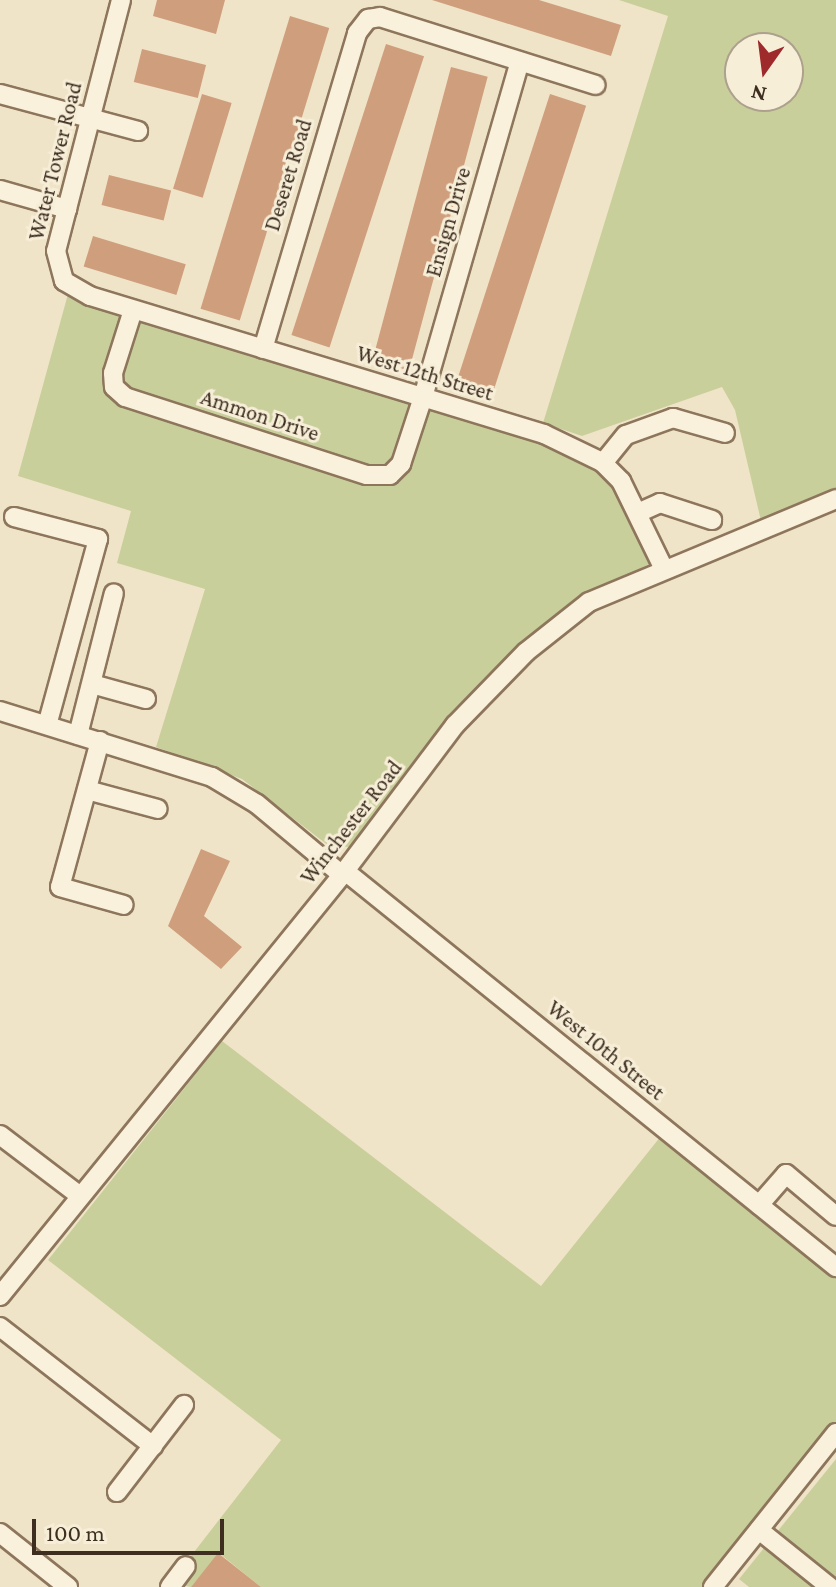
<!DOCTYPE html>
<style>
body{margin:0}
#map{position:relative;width:836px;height:1587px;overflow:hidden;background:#f0e4c8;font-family:"Crimson Pro",serif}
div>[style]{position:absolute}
.green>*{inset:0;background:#c9cf9b}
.building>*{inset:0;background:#cf9f7d;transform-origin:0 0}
.roads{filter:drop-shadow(2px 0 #8d765c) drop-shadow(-2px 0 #8d765c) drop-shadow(0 2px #8d765c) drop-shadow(0 -2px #8d765c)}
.minor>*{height:18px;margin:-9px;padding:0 9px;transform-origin:9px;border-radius:9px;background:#faf1dc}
span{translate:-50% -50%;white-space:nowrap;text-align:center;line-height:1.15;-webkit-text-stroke:6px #f7eed8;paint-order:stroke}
.street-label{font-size:22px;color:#3d2e20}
.north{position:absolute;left:724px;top:32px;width:80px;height:80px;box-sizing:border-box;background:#f7eed8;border:2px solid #ada18e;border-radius:50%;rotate:194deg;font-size:22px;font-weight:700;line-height:32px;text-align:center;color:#3d2e20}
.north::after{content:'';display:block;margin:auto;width:28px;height:36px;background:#9e2a2b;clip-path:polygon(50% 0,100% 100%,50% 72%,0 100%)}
.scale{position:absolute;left:32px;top:1519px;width:192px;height:36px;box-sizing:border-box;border:4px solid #3d2e20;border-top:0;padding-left:10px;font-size:24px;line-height:28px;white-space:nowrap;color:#3d2e20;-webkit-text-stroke:6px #f7eed8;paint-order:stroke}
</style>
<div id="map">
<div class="green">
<div style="clip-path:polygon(evenodd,619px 0,836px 0,836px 490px,761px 521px,735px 410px,722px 387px,582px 436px,543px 423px,668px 16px,619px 0,740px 48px,788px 48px,788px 96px,740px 96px,740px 48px)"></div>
<div style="clip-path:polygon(68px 294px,100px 310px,561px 449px,613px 484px,651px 552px,649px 564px,557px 615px,518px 645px,479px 685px,351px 847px,329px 846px,242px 779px,156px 747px,205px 589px,117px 563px,131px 511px,18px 476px)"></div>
<div style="clip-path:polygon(222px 1041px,541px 1286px,661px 1136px,836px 1276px,836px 1422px,704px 1587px,261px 1587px,219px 1553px,191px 1587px,170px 1583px,281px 1440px,48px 1260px)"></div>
<div style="clip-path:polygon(836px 1459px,836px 1587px,749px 1587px,739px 1579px)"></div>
</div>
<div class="building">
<div style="clip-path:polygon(157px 0,225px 0,216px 34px,153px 16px)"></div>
<div style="clip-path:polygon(432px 0,539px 0,621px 25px,611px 56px)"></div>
<div style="left:290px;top:16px;width:41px;height:306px;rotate:17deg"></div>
<div style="left:386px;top:44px;width:40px;height:306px;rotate:18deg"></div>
<div style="left:142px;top:49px;width:66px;height:34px;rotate:14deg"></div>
<div style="left:451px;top:67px;width:38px;height:304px;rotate:15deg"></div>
<div style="left:202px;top:94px;width:31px;height:99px;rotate:17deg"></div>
<div style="left:550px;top:94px;width:38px;height:308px;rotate:18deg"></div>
<div style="left:109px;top:175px;width:64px;height:31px;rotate:14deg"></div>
<div style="left:93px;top:236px;width:97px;height:32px;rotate:17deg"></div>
<div style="clip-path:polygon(201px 849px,230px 861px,204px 916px,242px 947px,221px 969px,168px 926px)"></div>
<div style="clip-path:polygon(218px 1553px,261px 1587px,191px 1587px)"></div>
</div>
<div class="roads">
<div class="minor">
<div style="left:121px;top:0;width:259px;rotate:104.5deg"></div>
<div style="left:56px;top:251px;width:31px;rotate:75deg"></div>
<div style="left:64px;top:281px;width:30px;rotate:30deg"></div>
<div style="left:90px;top:296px;width:475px;rotate:16.9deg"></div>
<div style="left:544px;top:434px;width:64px;rotate:25.8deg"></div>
<div style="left:602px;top:462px;width:27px;rotate:45deg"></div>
<div style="left:621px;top:481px;width:96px;rotate:64deg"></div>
<div style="left:0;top:94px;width:143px;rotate:15deg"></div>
<div style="left:0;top:190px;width:70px;rotate:15.8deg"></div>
<div style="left:133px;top:310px;width:66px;rotate:107.6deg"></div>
<div style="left:113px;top:373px;width:14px;rotate:86deg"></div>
<div style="left:114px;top:387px;width:15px;rotate:42deg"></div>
<div style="left:125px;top:397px;width:254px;rotate:17.9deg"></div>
<div style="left:367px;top:475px;width:23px"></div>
<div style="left:390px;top:475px;width:16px;rotate:-45deg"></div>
<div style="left:401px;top:464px;width:71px;rotate:-71.8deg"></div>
<div style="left:423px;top:397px;width:349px;rotate:-73.9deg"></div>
<div style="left:263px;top:349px;width:330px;rotate:-73.4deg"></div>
<div style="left:357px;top:33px;width:18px;rotate:-52deg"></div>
<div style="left:368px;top:19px;width:12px;rotate:-9deg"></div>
<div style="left:380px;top:17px;width:226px;rotate:17.5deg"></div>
<div style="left:603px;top:463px;width:36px;rotate:-51deg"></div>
<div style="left:626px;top:435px;width:50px;rotate:-19.9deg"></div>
<div style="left:673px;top:418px;width:54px;rotate:16.1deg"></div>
<div style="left:640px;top:512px;width:22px;rotate:-24deg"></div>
<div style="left:660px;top:503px;width:55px;rotate:18.1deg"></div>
<div style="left:14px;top:517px;width:87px;rotate:14.7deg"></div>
<div style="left:98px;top:539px;width:193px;rotate:105.3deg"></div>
<div style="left:92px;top:684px;width:56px;rotate:15.5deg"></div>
<div style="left:0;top:711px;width:222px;rotate:17.3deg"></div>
<div style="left:212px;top:777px;width:52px;rotate:31deg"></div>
<div style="left:257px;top:804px;width:111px;rotate:39.9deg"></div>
<div style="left:78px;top:735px;width:146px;rotate:-75.8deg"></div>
<div style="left:100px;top:741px;width:151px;rotate:105.3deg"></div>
<div style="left:60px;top:887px;width:66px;rotate:15.7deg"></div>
<div style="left:87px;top:790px;width:73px;rotate:15deg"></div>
<div style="left:345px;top:871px;width:631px;rotate:38.89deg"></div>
<div style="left:0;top:1135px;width:101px;rotate:37.3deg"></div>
<div style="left:759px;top:1205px;width:41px;rotate:-48.9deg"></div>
<div style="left:786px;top:1174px;width:65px;rotate:40deg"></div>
<div style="left:0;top:1296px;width:542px;rotate:-50.91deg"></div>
<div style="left:342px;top:875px;width:188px;rotate:-53deg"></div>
<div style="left:455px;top:725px;width:102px;rotate:-45.8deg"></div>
<div style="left:526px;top:652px;width:80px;rotate:-38.4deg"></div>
<div style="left:589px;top:602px;width:268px;rotate:-22.6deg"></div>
<div style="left:0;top:1327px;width:194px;rotate:37.9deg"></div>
<div style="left:117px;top:1492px;width:110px;rotate:-52.4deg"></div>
<div style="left:759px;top:1530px;width:91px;rotate:38.8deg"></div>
<div style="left:0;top:1533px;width:87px;rotate:38.5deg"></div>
<div style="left:170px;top:1587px;width:26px;rotate:-53deg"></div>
<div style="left:713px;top:1587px;width:197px;rotate:-51.4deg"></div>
</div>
</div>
<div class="street-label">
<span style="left:55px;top:161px;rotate:-76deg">Water Tower Road</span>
<span style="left:288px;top:175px;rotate:-73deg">Deseret Road</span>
<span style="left:448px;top:222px;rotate:-74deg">Ensign Drive</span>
<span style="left:425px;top:373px;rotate:17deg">West 12th Street</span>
<span style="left:260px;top:415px;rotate:18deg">Ammon Drive</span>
<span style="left:351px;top:822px;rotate:-52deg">Winchester Road</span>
<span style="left:606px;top:1050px;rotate:39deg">West 10th Street</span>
</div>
<div class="north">N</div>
<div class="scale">100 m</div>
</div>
